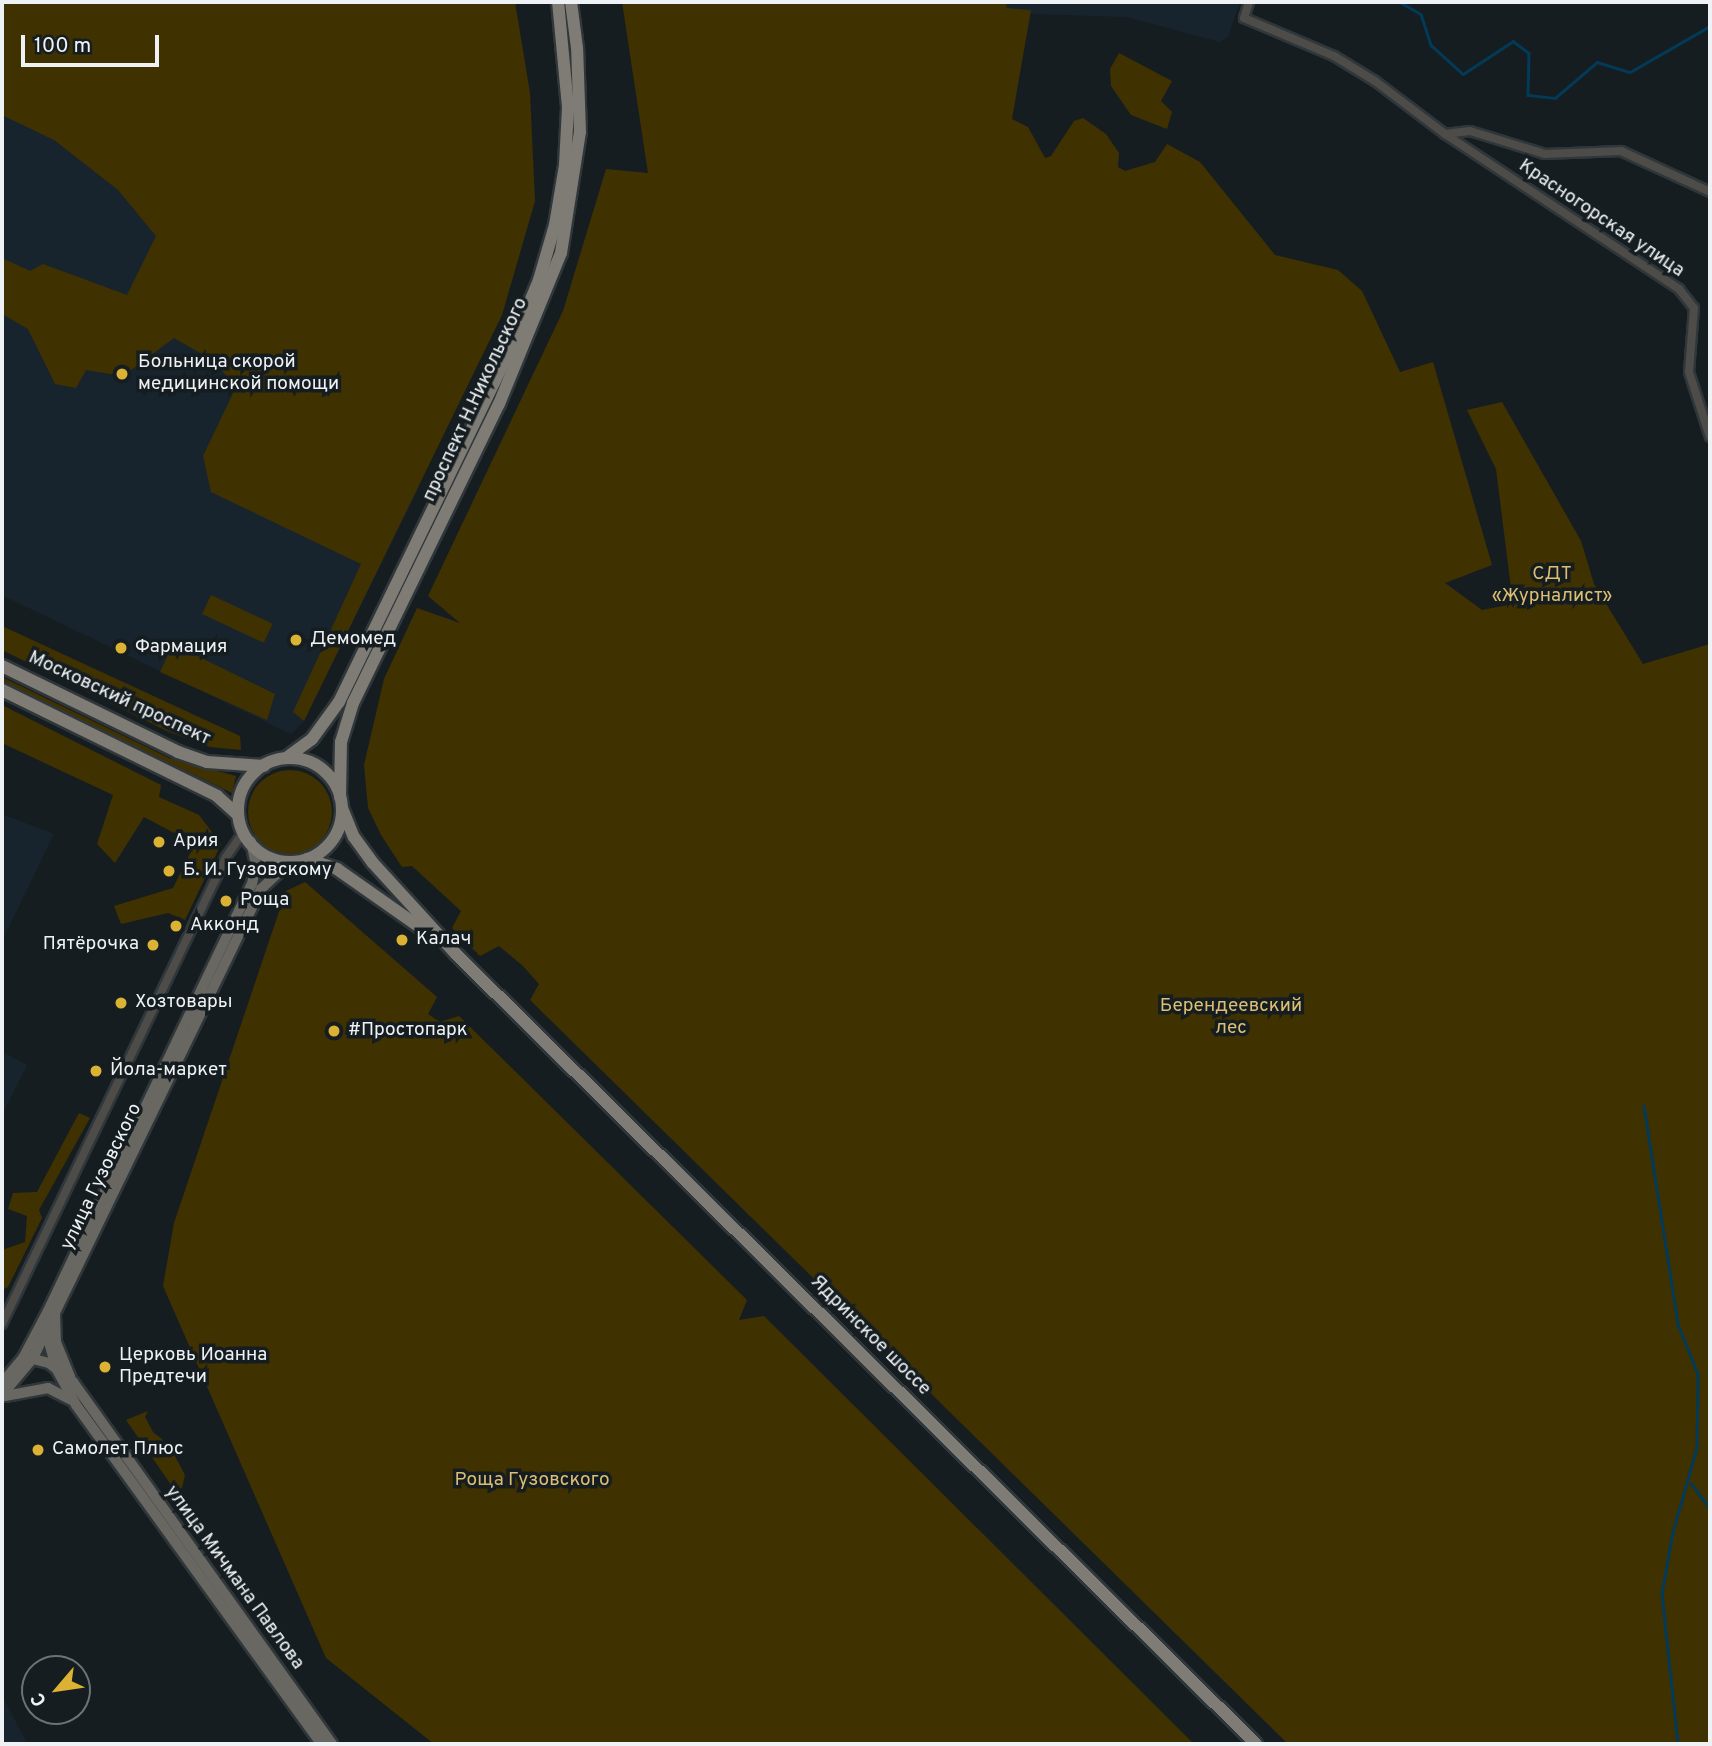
<!DOCTYPE html>
<meta charset="utf-8">
<style>
body{margin:0}
#map{position:relative;width:1712px;height:1746px;overflow:hidden;background:#161d21;font-family:Overpass,sans-serif}
div>[style]{position:absolute}
.built>*{inset:0;background:#18242d}
.green>*{inset:0;background:#403100;transform-origin:0 0}
.round{border-radius:50%}
.stream>*{height:2.5px;margin:-1.25px;padding:0 1.25px;transform-origin:1.25px;border-radius:1.25px;background:#023a57}
.roads{filter:drop-shadow(2px 0 #30373a) drop-shadow(-2px 0 #30373a) drop-shadow(0 2px #30373a) drop-shadow(0 -2px #30373a)}
.street>*{height:8px;margin:-4px;padding:0 4px;transform-origin:4px;border-radius:4px;background:#4d4c48}
.secondary>*{height:10px;margin:-5px;padding:0 5px;transform-origin:5px;border-radius:5px;background:#696761}
.primary>*{height:12px;margin:-6px;padding:0 6px;transform-origin:6px;border-radius:6px;background:#7e7c75}
.primary>.ring{margin:-6px;padding:0;box-sizing:content-box;background:none;border:12px solid #7e7c75;border-radius:50%}
.dots>*{width:19px;height:19px;translate:-50% -50%;box-sizing:border-box;border:4px solid #161d21;border-radius:50%}
span{translate:-50% -50%;white-space:nowrap;text-align:center;line-height:1.15;-webkit-text-stroke:7px #161d21;paint-order:stroke}
.street-label{font-size:19px;color:#eef2f5}
.poi-label{font-size:19px;color:#eef2f5}
.left{translate:0 -50%;text-align:left}
.right{translate:-100% -50%;text-align:right}
.park-label{font-size:19px;color:#dcbf72}
.frame{position:absolute;inset:0;border:4px solid #eef2f5;pointer-events:none}
.north{position:absolute;left:21px;top:1655px;width:70px;height:70px;box-sizing:border-box;background:#161d21;border:2px solid #6c7276;border-radius:50%;rotate:241deg;font-size:19px;font-weight:700;line-height:28px;text-align:center;color:#eef2f5}
.north::after{content:'';display:block;margin:auto;width:24px;height:32px;background:#dbb233;clip-path:polygon(50% 0,100% 100%,50% 72%,0 100%)}
.scale{position:absolute;left:21px;top:35px;width:138px;height:32px;box-sizing:border-box;border:4px solid #eef2f5;border-top:0;padding-left:9px;font-size:21px;line-height:24px;white-space:nowrap;color:#eef2f5;-webkit-text-stroke:5px #161d21;paint-order:stroke}
</style>
<div id="map">
<div class="built">
<div style="clip-path:polygon(1006px 2px,1240px 2px,1228px 37px,1220px 42px,1127px 17px,1032px 14px,1007px 8px)"></div>
<div style="clip-path:polygon(4px 114px,54px 140px,118px 190px,157px 236px,127px 296px,419px 487px,304px 721px,291px 734px,2px 595px)"></div>
<div style="clip-path:polygon(2px 814px,54px 834px,2px 941px)"></div>
<div style="clip-path:polygon(2px 1052px,27px 1065px,2px 1115px)"></div>
<div style="clip-path:polygon(2px 1696px,27px 1743px,25px 1744px,2px 1744px)"></div>
</div>
<div class="green">
<div style="clip-path:polygon(2px 2px,515px 2px,530px 93px,535px 201px,502px 315px,304px 721px,293px 712px,361px 564px,211px 492px,203px 456px,236px 387px,214px 361px,174px 338px,123px 376px,86px 370px,76px 388px,55px 384px,28px 329px,2px 314px,2px 258px,30px 271px,43px 264px,127px 295px,156px 236px,118px 190px,54px 140px,2px 115px)"></div>
<div style="clip-path:polygon(622px 2px,1006px 2px,1007px 8px,1031px 10px,1012px 119px,1028px 127px,1045px 158px,1051px 156px,1074px 121px,1083px 118px,1106px 134px,1119px 153px,1118px 167px,1125px 171px,1155px 162px,1167px 144px,1200px 162px,1275px 255px,1338px 270px,1362px 291px,1400px 372px,1433px 362px,1492px 565px,1445px 583px,1482px 610px,1513px 604px,1496px 469px,1467px 410px,1502px 402px,1581px 541px,1594px 584px,1643px 664px,1710px 644px,1710px 1744px,1288px 1744px,530px 1000px,539px 984px,523px 966px,499px 946px,480px 956px,452px 928px,461px 911px,412px 866px,402px 867px,381px 835px,368px 808px,364px 765px,384px 679px,417px 608px,460px 623px,428px 596px,563px 311px,606px 169px,648px 173px)"></div>
<div style="clip-path:polygon(1119px 53px,1172px 81px,1161px 101px,1172px 112px,1167px 129px,1131px 115px,1111px 86px,1110px 69px)"></div>
<div style="left:211px;top:595px;width:68px;height:21px;rotate:25deg"></div>
<div style="clip-path:polygon(2px 626px,240px 736px,241px 750px,210px 747px,169px 732px,2px 650px)"></div>
<div style="clip-path:polygon(173px 644px,275px 694px,267px 720px,160px 672px)"></div>
<div style="clip-path:polygon(2px 677px,169px 758px,236px 776px,232px 793px,2px 682px)"></div>
<div style="clip-path:polygon(2px 705px,161px 785px,159px 797px,199px 815px,221px 844px,185px 920px,168px 913px,121px 924px,114px 906px,173px 888px,195px 844px,144px 817px,115px 863px,97px 844px,113px 795px,2px 743px)"></div>
<div class="round" style="left:248px;top:770px;width:84px;height:84px"></div>
<div style="clip-path:polygon(305px 882px,437px 997px,428px 1014px,440px 1022px,459px 1016px,747px 1300px,739px 1320px,764px 1316px,1194px 1744px,434px 1744px,326px 1658px,163px 1286px,174px 1223px,286px 891px)"></div>
<div style="clip-path:polygon(79px 1113px,90px 1118px,39px 1210px,42px 1218px,8px 1287px,2px 1290px,2px 1250px,25px 1242px,27px 1216px,8px 1209px,13px 1193px,37px 1192px)"></div>
<div style="clip-path:polygon(148px 1411px,145px 1417px,153px 1432px,169px 1445px,185px 1475px,182px 1488px,174px 1489px,126px 1420px)"></div>
</div>
<div class="stream">
<div style="left:1400px;top:2px;width:24px;rotate:30deg"></div>
<div style="left:1421px;top:14px;width:33px;rotate:72deg"></div>
<div style="left:1431px;top:45px;width:43px;rotate:42.2deg"></div>
<div style="left:1463px;top:74px;width:60px;rotate:-33.4deg"></div>
<div style="left:1513px;top:41px;width:20px;rotate:37deg"></div>
<div style="left:1529px;top:53px;width:42px;rotate:91.4deg"></div>
<div style="left:1528px;top:95px;width:27px;rotate:6deg"></div>
<div style="left:1555px;top:98px;width:55px;rotate:-40.6deg"></div>
<div style="left:1597px;top:62px;width:34px;rotate:17deg"></div>
<div style="left:1630px;top:72px;width:92px;rotate:-29.9deg"></div>
<div style="left:1644px;top:1106px;width:221px;rotate:81.1deg"></div>
<div style="left:1678px;top:1324px;width:54px;rotate:68.2deg"></div>
<div style="left:1698px;top:1374px;width:74px;rotate:90.8deg"></div>
<div style="left:1697px;top:1448px;width:87px;rotate:105.9deg"></div>
<div style="left:1673px;top:1532px;width:63px;rotate:100.1deg"></div>
<div style="left:1662px;top:1594px;width:151px;rotate:83.9deg"></div>
<div style="left:1691px;top:1483px;width:31px;rotate:53deg"></div>
</div>
<div class="roads">
<div class="street">
<div style="left:1249px;top:2px;width:17px;rotate:107deg"></div>
<div style="left:1244px;top:18px;width:98px;rotate:22.9deg"></div>
<div style="left:1334px;top:56px;width:48px;rotate:31.4deg"></div>
<div style="left:1375px;top:81px;width:88px;rotate:37.1deg"></div>
<div style="left:1445px;top:134px;width:281px;rotate:33.5deg"></div>
<div style="left:1679px;top:289px;width:24px;rotate:52deg"></div>
<div style="left:1694px;top:308px;width:64px;rotate:94.5deg"></div>
<div style="left:1689px;top:372px;width:68px;rotate:72.1deg"></div>
<div style="left:1445px;top:134px;width:25px;rotate:-7deg"></div>
<div style="left:1470px;top:131px;width:78px;rotate:17deg"></div>
<div style="left:1545px;top:154px;width:76px;rotate:-2.3deg"></div>
<div style="left:1621px;top:151px;width:98px;rotate:24.7deg"></div>
<div style="left:2px;top:1324px;width:518px;rotate:-64.37deg"></div>
<div style="left:226px;top:857px;width:32px;rotate:-55deg"></div>
</div>
<div class="secondary">
<div style="left:55px;top:1315px;width:27px;rotate:88deg"></div>
<div style="left:56px;top:1342px;width:38px;rotate:68deg"></div>
<div style="left:46px;top:1332px;width:37px;rotate:74deg"></div>
<div style="left:56px;top:1368px;width:42px;rotate:61.6deg"></div>
<div style="left:76px;top:1405px;width:418px;rotate:54.1deg"></div>
<div style="left:29px;top:1358px;width:21px;rotate:14deg"></div>
<div style="left:49px;top:1363px;width:31px;rotate:38deg"></div>
<div style="left:73px;top:1382px;width:445px;rotate:54.4deg"></div>
<div style="left:2px;top:1383px;width:33px;rotate:-50deg"></div>
<div style="left:23px;top:1358px;width:53px;rotate:-62deg"></div>
<div style="left:48px;top:1311px;width:473px;rotate:-64.5deg"></div>
<div style="left:252px;top:884px;width:19px;rotate:-78deg"></div>
<div style="left:256px;top:865px;width:24px;rotate:-102deg"></div>
<div style="left:2px;top:1395px;width:48px;rotate:-50deg"></div>
<div style="left:33px;top:1358px;width:521px;rotate:-64.07deg"></div>
<div style="left:261px;top:889px;width:38px;rotate:-43deg"></div>
<div style="left:5px;top:1396px;width:44px;rotate:-10.5deg"></div>
<div style="left:48px;top:1388px;width:27px;rotate:27deg"></div>
</div>
<div class="primary">
<div style="left:2px;top:666px;width:196px;rotate:26deg"></div>
<div style="left:178px;top:752px;width:31px;rotate:19deg"></div>
<div style="left:207px;top:762px;width:57px;rotate:4deg"></div>
<div style="left:2px;top:690px;width:240px;rotate:26.2deg"></div>
<div style="left:217px;top:796px;width:28px;rotate:42deg"></div>
<div style="left:286px;top:758px;width:32px;rotate:-36deg"></div>
<div style="left:312px;top:739px;width:46px;rotate:-53.9deg"></div>
<div style="left:339px;top:702px;width:387px;rotate:-64.1deg"></div>
<div style="left:508px;top:354px;width:80px;rotate:-67.3deg"></div>
<div style="left:539px;top:280px;width:57px;rotate:-73.8deg"></div>
<div style="left:555px;top:225px;width:61px;rotate:-80.5deg"></div>
<div style="left:565px;top:165px;width:58px;rotate:-87deg"></div>
<div style="left:568px;top:107px;width:105px;rotate:-95.4deg"></div>
<div class="ring" style="left:238px;top:758px;width:92px;height:92px"></div>
<div style="left:340px;top:797px;width:55px;rotate:-89deg"></div>
<div style="left:341px;top:742px;width:41px;rotate:-72.9deg"></div>
<div style="left:353px;top:703px;width:333px;rotate:-64deg"></div>
<div style="left:499px;top:404px;width:163px;rotate:-67.7deg"></div>
<div style="left:561px;top:253px;width:122px;rotate:-81.1deg"></div>
<div style="left:580px;top:132px;width:84px;rotate:-92deg"></div>
<div style="left:577px;top:48px;width:46px;rotate:-97.4deg"></div>
<div style="left:342px;top:808px;width:31px;rotate:68deg"></div>
<div style="left:354px;top:837px;width:32px;rotate:54deg"></div>
<div style="left:373px;top:863px;width:123px;rotate:47.6deg"></div>
<div style="left:456px;top:954px;width:1124px;rotate:44.64deg"></div>
<div style="left:307px;top:859px;width:32px;rotate:18deg"></div>
<div style="left:337px;top:869px;width:115px;rotate:35.1deg"></div>
</div>
</div>
<div class="dots">
<div style="left:122px;top:374px;background:#dbb233"></div>
<div style="left:296px;top:640px;background:#dbb233"></div>
<div style="left:121px;top:648px;background:#dbb233"></div>
<div style="left:159px;top:842px;background:#dbb233"></div>
<div style="left:169px;top:871px;background:#dbb233"></div>
<div style="left:226px;top:901px;background:#dbb233"></div>
<div style="left:176px;top:926px;background:#dbb233"></div>
<div style="left:402px;top:940px;background:#dbb233"></div>
<div style="left:153px;top:945px;background:#dbb233"></div>
<div style="left:121px;top:1003px;background:#dbb233"></div>
<div style="left:334px;top:1031px;background:#dbb233"></div>
<div style="left:96px;top:1071px;background:#dbb233"></div>
<div style="left:105px;top:1367px;background:#dbb233"></div>
<div style="left:38px;top:1450px;background:#dbb233"></div>
</div>
<div class="street-label">
<span style="left:1601px;top:219px;rotate:34deg">Красногорская улица</span>
<span style="left:476px;top:400px;rotate:-65deg">проспект Н.Никольского</span>
<span style="left:119px;top:699px;rotate:25deg">Московский проспект</span>
<span style="left:102px;top:1177px;rotate:-64deg">улица Гузовского</span>
<span style="left:870px;top:1336px;rotate:45deg">Ядринское шоссе</span>
<span style="left:234px;top:1578px;rotate:54deg">улица Мичмана Павлова</span>
</div>
<div class="poi-label">
<span class="left" style="left:138px;top:374px">Больница скорой<br>медицинской помощи</span>
<span class="left" style="left:310px;top:640px">Демомед</span>
<span class="left" style="left:135px;top:648px">Фармация</span>
<span class="left" style="left:173px;top:842px">Ария</span>
<span class="left" style="left:183px;top:871px">Б. И. Гузовскому</span>
<span class="left" style="left:240px;top:901px">Роща</span>
<span class="left" style="left:190px;top:926px">Акконд</span>
<span class="left" style="left:416px;top:940px">Калач</span>
<span class="right" style="left:139px;top:945px">Пятёрочка</span>
<span class="left" style="left:135px;top:1003px">Хозтовары</span>
<span class="left" style="left:348px;top:1031px">#Простопарк</span>
<span class="left" style="left:110px;top:1071px">Йола-маркет</span>
<span class="left" style="left:119px;top:1367px">Церковь Иоанна<br>Предтечи</span>
<span class="left" style="left:52px;top:1450px">Самолет Плюс</span>
</div>
<div class="park-label">
<span style="left:1552px;top:586px">СДТ<br>«Журналист»</span>
<span style="left:1231px;top:1018px">Берендеевский<br>лес</span>
<span style="left:532px;top:1481px">Роща Гузовского</span>
</div>
<div class="frame"></div>
<div class="north">С</div>
<div class="scale">100 m</div>
</div>
